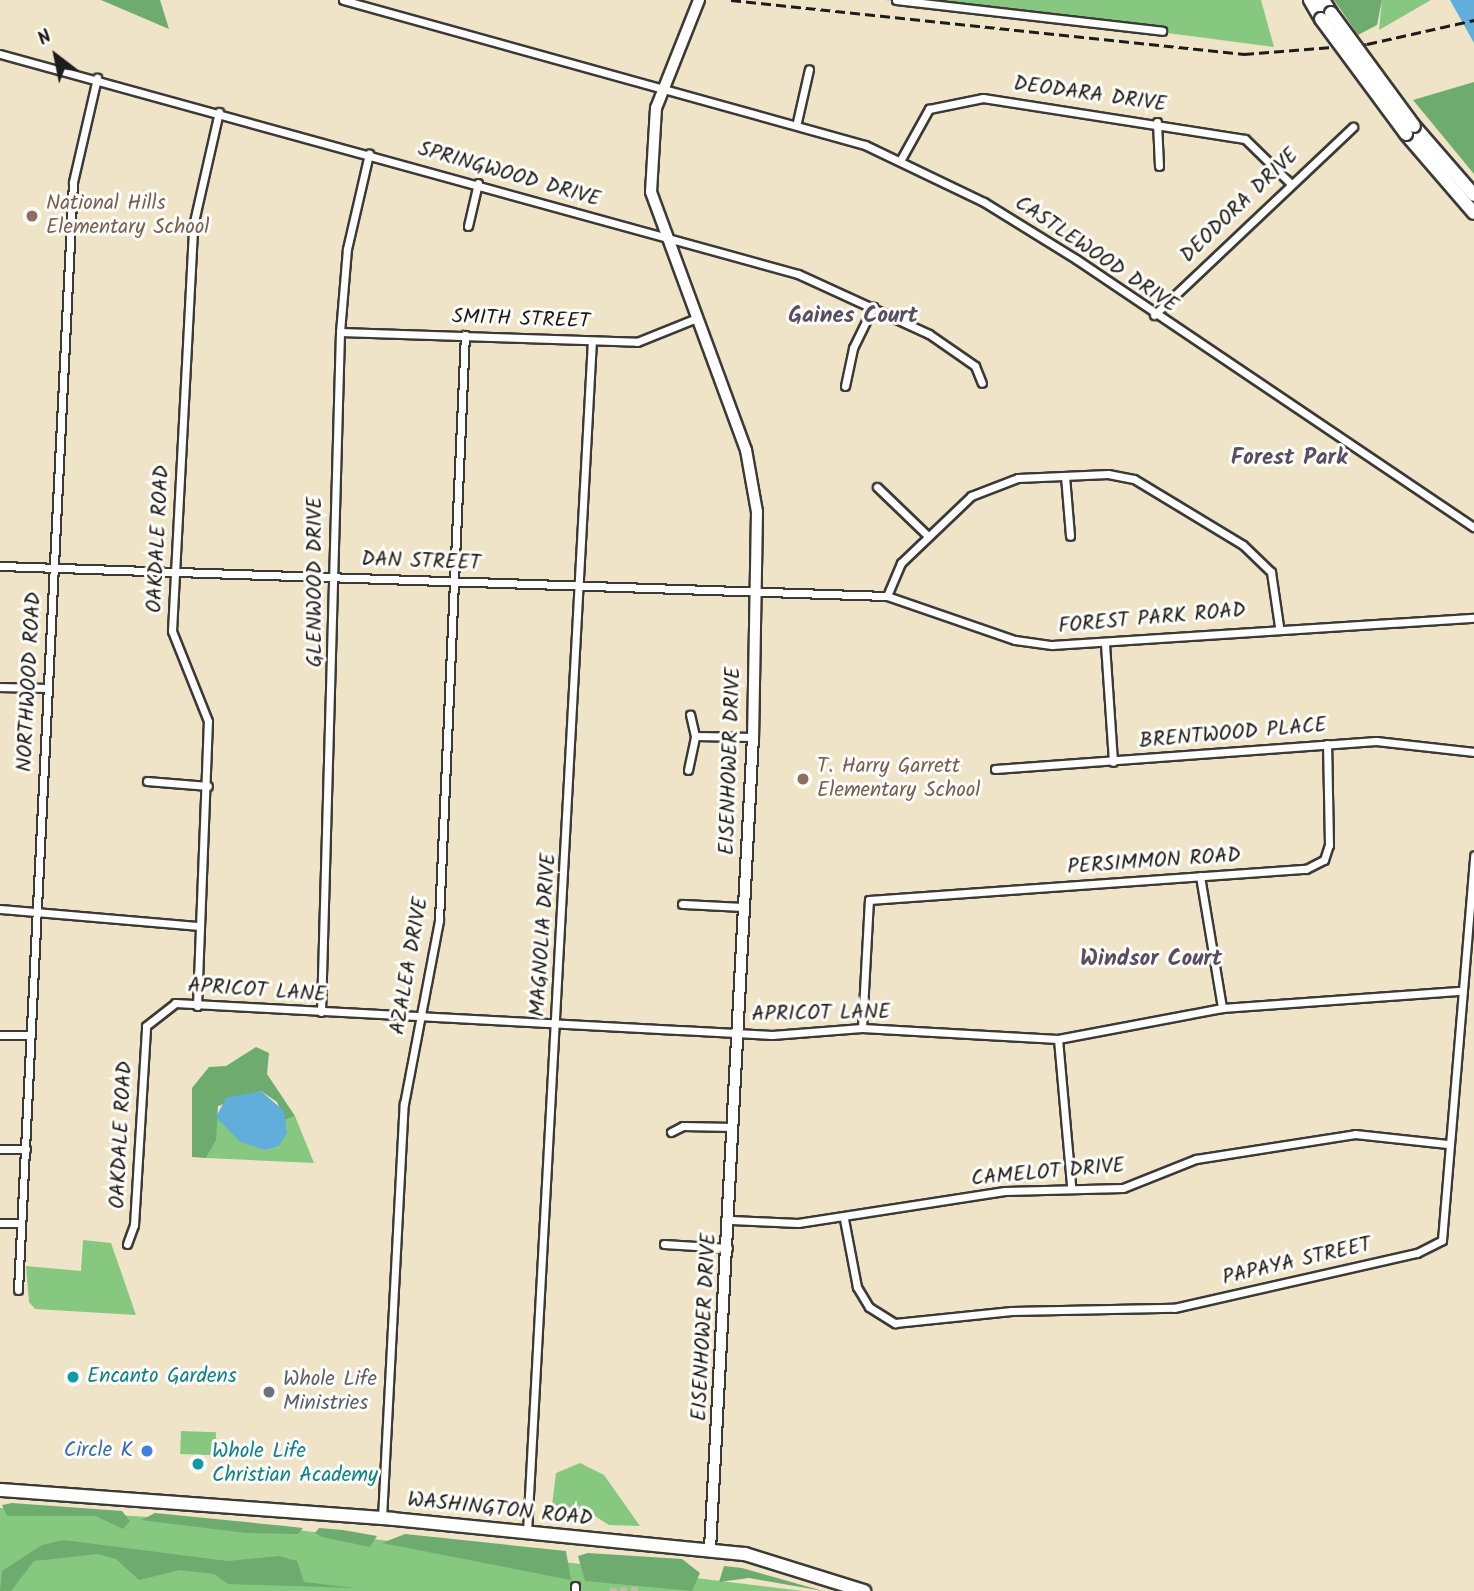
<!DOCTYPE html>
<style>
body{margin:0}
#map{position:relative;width:1474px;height:1591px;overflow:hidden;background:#efe4c7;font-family:Kalam,sans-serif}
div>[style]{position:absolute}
.green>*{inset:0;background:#87c880;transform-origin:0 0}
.forest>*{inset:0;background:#6dac6e}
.water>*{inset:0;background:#61aeda}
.street-tunnel>*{height:7px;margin-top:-3.5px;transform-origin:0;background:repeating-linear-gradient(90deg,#c5bca5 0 7px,transparent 0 10.5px)}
.roads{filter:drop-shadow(2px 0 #3c3a36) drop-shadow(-2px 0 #3c3a36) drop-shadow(0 2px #3c3a36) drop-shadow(0 -2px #3c3a36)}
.street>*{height:7px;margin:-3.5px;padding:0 3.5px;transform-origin:3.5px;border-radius:3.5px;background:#fff}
.secondary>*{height:10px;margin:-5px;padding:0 5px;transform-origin:5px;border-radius:5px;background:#fff}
.primary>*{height:12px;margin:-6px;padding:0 6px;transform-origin:6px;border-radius:6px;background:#fff}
.rail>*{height:2.5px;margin-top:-1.25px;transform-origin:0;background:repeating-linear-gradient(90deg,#1c1c1c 0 10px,transparent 0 15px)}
.bridges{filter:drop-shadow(2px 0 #3c3a36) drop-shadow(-2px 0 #3c3a36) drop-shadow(0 2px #3c3a36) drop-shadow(0 -2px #3c3a36)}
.primary-bridge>*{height:12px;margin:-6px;padding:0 6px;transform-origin:6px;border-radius:6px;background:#fff}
.dots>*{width:19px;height:19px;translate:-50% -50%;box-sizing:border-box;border:4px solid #fdfcf7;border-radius:50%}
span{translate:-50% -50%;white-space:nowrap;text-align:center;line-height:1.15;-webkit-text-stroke:6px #fdfcf7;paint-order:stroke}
.street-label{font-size:21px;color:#1c1c1c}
.education-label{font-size:21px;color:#785e54}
.left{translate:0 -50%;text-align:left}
.culture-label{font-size:21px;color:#0d838f}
.worship-label{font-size:21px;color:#5b616d}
.shop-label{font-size:21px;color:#366cbe}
.right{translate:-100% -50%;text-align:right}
.neighbourhood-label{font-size:23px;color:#584e63;font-weight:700}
.north{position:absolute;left:21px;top:21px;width:70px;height:70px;-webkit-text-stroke:5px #fdfcf7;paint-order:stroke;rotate:328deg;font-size:19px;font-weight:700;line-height:28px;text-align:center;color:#1c1c1c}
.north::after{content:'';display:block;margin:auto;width:24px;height:32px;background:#1c1c1c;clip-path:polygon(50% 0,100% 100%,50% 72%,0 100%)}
</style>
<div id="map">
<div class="green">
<div style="clip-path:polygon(885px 0,1261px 0,1274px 47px,1137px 29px)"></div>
<div style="clip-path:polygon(1382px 0,1431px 0,1379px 30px)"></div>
<div style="clip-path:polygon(295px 1116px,314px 1163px,206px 1158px,216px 1141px,216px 1117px,265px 1150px,278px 1147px,285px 1120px)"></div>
<div style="clip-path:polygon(83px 1240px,111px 1243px,136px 1315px,35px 1309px,29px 1302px,26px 1266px,81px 1271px)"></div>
<div style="left:181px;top:1431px;width:35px;height:23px;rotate:2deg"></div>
<div style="clip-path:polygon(580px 1463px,604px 1475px,640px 1526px,609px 1525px,587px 1511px,552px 1505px,556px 1473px)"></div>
<div style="clip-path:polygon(0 1508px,232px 1522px,803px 1591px,0 1591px)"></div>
</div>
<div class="forest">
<div style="clip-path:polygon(101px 0,160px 0,169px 29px)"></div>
<div style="clip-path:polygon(1334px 0,1382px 0,1377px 25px,1358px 35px)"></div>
<div style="clip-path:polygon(1474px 82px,1474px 174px,1413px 100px)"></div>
<div style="clip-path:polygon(256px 1047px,269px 1053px,267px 1074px,295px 1116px,285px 1120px,277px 1102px,261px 1091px,218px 1106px,216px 1141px,206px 1158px,192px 1157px,192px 1088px,209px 1067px,226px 1066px)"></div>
<div style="clip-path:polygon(12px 1503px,122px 1511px,130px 1521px,123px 1529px,96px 1516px,7px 1516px,2px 1505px)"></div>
<div style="clip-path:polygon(155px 1513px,285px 1526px,303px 1528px,298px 1534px,246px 1533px,141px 1520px)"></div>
<div style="clip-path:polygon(319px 1528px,343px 1530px,377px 1536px,370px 1547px,322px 1537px,315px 1533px)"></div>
<div style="clip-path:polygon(405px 1534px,566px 1551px,571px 1580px,382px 1543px)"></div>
<div style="clip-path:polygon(63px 1540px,228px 1561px,279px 1556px,297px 1561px,304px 1582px,355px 1588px,228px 1584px,214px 1574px,180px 1570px,139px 1580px,116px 1559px,98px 1554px,34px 1561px,11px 1591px,0 1591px,2px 1571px,42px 1545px)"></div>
<div style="clip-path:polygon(588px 1553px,682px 1559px,700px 1573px,692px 1591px,585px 1581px,578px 1556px)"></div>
<div style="clip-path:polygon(724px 1566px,742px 1568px,823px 1591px,749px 1578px,719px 1582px)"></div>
</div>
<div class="water">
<div style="clip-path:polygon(1450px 0,1474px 0,1474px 43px)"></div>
<div style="clip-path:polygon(261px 1091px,284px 1111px,287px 1133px,278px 1147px,265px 1150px,240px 1142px,216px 1117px,226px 1098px)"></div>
</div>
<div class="street-tunnel">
<div style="left:610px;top:1591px;width:28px;rotate:-2deg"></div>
</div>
<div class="roads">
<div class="street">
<div style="left:343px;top:0;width:542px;rotate:15.52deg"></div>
<div style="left:865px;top:145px;width:132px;rotate:25.6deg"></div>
<div style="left:984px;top:202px;width:108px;rotate:31.8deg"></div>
<div style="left:1076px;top:259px;width:480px;rotate:34deg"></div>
<div style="left:896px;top:0;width:268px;rotate:6.6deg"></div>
<div style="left:0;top:54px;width:828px;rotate:15.41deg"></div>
<div style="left:798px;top:274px;width:144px;rotate:24.6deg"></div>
<div style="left:929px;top:334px;width:56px;rotate:34.8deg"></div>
<div style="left:975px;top:366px;width:18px;rotate:68deg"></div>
<div style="left:797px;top:122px;width:54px;rotate:-77.2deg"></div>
<div style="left:1157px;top:122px;width:44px;rotate:87.4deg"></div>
<div style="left:900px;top:161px;width:60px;rotate:-60.9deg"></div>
<div style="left:929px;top:109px;width:55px;rotate:-11.5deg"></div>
<div style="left:983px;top:98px;width:265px;rotate:8.9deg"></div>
<div style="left:1245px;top:139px;width:62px;rotate:44.3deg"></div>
<div style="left:468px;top:226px;width:44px;rotate:-76.9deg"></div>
<div style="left:1154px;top:315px;width:274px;rotate:-43.4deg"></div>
<div style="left:340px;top:332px;width:297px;rotate:1.9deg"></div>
<div style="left:637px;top:342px;width:65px;rotate:-21.8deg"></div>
<div style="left:845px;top:386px;width:39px;rotate:-78deg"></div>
<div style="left:853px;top:348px;width:46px;rotate:-64deg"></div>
<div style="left:1065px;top:476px;width:60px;rotate:85.2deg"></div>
<div style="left:877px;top:487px;width:69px;rotate:43.8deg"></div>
<div style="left:0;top:566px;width:888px;rotate:1.94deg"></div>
<div style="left:887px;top:596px;width:135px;rotate:19deg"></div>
<div style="left:1015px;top:640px;width:37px;rotate:8deg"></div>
<div style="left:1052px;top:645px;width:423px;rotate:-3.7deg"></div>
<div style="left:887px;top:596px;width:36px;rotate:-67deg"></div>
<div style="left:901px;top:563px;width:97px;rotate:-43.7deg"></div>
<div style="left:971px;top:496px;width:50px;rotate:-21deg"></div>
<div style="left:1018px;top:478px;width:90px;rotate:-2.5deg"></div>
<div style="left:1108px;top:474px;width:26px;rotate:11deg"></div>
<div style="left:1134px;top:479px;width:127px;rotate:31.2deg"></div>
<div style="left:1243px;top:545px;width:39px;rotate:44deg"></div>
<div style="left:1271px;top:572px;width:55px;rotate:81.6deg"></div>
<div style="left:1105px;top:644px;width:118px;rotate:86.1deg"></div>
<div style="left:0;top:687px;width:45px;rotate:1.3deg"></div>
<div style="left:695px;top:736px;width:58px;rotate:1deg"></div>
<div style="left:995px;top:769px;width:382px;rotate:-4.2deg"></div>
<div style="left:1376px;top:741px;width:99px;rotate:6.4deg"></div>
<div style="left:688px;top:770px;width:35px;rotate:-78deg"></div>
<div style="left:695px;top:736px;width:22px;rotate:-103deg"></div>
<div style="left:147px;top:781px;width:61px;rotate:4.7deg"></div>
<div style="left:1200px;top:876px;width:134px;rotate:80.5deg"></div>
<div style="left:682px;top:904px;width:62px;rotate:2.8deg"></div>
<div style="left:0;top:909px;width:200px;rotate:4.9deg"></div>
<div style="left:197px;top:1006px;width:285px;rotate:-87.8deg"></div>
<div style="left:208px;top:721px;width:97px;rotate:-111.8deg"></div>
<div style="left:172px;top:631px;width:406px;rotate:-87deg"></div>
<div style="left:193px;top:226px;width:117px;rotate:-77.2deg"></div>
<div style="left:321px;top:1012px;width:680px;rotate:-88.4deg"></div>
<div style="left:340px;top:332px;width:83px;rotate:-85.2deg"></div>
<div style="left:347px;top:249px;width:98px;rotate:-77deg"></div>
<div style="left:862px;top:1028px;width:128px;rotate:-86.9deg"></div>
<div style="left:869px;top:900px;width:438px;rotate:-4.1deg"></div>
<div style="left:1306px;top:869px;width:20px;rotate:-27deg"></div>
<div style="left:1324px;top:860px;width:16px;rotate:-72deg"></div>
<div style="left:1329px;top:845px;width:101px;rotate:-91.1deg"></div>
<div style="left:0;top:1035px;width:30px"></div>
<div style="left:1058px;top:1039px;width:148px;rotate:84.9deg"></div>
<div style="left:671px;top:1132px;width:13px;rotate:-27deg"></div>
<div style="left:683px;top:1126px;width:50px;rotate:1.1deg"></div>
<div style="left:0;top:1149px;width:26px"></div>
<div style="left:844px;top:1219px;width:69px;rotate:79.2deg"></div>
<div style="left:857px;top:1287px;width:23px;rotate:59deg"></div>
<div style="left:869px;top:1307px;width:31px;rotate:32deg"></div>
<div style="left:895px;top:1323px;width:117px;rotate:-5.9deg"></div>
<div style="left:1011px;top:1311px;width:163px;rotate:-1.1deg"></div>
<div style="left:1174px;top:1308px;width:249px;rotate:-12.8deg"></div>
<div style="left:1417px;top:1253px;width:28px;rotate:-27deg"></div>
<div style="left:1442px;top:1240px;width:386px;rotate:-85.2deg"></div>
<div style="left:731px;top:1220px;width:67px;rotate:2.6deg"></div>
<div style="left:798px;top:1223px;width:209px;rotate:-8.8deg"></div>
<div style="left:1005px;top:1191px;width:118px;rotate:-1.5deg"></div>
<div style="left:1123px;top:1188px;width:79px;rotate:-21.7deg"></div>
<div style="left:1196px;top:1159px;width:161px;rotate:-8.9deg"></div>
<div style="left:1355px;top:1134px;width:93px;rotate:6.2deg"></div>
<div style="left:0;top:1223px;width:21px"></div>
<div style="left:127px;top:1244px;width:20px;rotate:-70deg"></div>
<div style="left:134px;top:1225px;width:199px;rotate:-86.5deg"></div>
<div style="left:146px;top:1026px;width:37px;rotate:-38deg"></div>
<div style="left:175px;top:1003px;width:598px;rotate:3.07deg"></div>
<div style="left:772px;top:1035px;width:90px;rotate:-4.4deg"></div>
<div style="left:862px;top:1028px;width:196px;rotate:3.2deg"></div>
<div style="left:1058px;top:1039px;width:167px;rotate:-10.7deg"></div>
<div style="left:1222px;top:1008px;width:240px;rotate:-4.1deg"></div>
<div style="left:664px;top:1244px;width:64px;rotate:3.6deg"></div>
<div style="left:18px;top:1290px;width:1109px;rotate:-87.16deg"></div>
<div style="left:73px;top:182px;width:107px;rotate:-77deg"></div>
<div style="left:382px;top:1518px;width:415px;rotate:-87deg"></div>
<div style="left:404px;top:1104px;width:187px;rotate:-79.2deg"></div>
<div style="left:439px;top:920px;width:586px;rotate:-87.46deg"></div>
<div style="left:527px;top:1532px;width:1193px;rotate:-86.88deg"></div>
<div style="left:575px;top:1586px;width:5px;rotate:90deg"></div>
</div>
<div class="secondary">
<div style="left:699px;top:0;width:116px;rotate:111.7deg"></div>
<div style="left:656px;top:108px;width:84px;rotate:93.4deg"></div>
<div style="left:651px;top:192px;width:275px;rotate:69.8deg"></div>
<div style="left:746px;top:450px;width:63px;rotate:79.9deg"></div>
<div style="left:757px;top:512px;width:225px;rotate:91deg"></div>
<div style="left:753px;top:737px;width:814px;rotate:93.03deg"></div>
</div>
<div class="primary">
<div style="left:1310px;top:0;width:22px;rotate:60deg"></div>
<div style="left:1323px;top:0;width:15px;rotate:58deg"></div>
<div style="left:1414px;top:126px;width:91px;rotate:49deg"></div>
<div style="left:1406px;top:134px;width:104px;rotate:49.3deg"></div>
<div style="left:0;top:1490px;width:394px;rotate:4.2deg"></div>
<div style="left:393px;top:1519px;width:354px;rotate:5.7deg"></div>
<div style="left:745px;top:1554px;width:125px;rotate:17.3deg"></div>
</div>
</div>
<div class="rail">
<div style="left:731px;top:0;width:516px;rotate:6.01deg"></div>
<div style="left:1244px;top:54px;width:123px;rotate:-4.6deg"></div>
<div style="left:1367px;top:44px;width:110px;rotate:-12.6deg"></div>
</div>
<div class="bridges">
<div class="primary-bridge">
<div style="left:1331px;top:13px;width:140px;rotate:53.7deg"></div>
<div style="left:1321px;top:19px;width:143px;rotate:53.5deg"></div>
</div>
</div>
<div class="dots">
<div style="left:32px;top:216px;background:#8d6e63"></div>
<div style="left:803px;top:779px;background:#8d6e63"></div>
<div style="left:73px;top:1377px;background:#0f9aa8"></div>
<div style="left:269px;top:1392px;background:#6b7280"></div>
<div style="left:147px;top:1451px;background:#3f7fe0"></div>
<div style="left:198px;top:1464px;background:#0f9aa8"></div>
</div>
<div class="street-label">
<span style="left:1090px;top:95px;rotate:8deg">DEODARA DRIVE</span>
<span style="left:509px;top:175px;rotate:16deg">SPRINGWOOD DRIVE</span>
<span style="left:1240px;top:206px;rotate:-44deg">DEODORA DRIVE</span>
<span style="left:1096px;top:255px;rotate:34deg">CASTLEWOOD DRIVE</span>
<span style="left:521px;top:320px;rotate:2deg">SMITH STREET</span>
<span style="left:159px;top:539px;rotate:-87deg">OAKDALE ROAD</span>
<span style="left:421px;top:562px;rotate:2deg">DAN STREET</span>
<span style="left:316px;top:582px;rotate:-90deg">GLENWOOD DRIVE</span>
<span style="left:1152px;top:619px;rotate:-5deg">FOREST PARK ROAD</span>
<span style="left:30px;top:682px;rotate:-87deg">NORTHWOOD ROAD</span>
<span style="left:1233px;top:734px;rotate:-5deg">BRENTWOOD PLACE</span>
<span style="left:731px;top:761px;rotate:-88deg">EISENHOWER DRIVE</span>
<span style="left:1154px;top:862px;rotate:-4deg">PERSIMMON ROAD</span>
<span style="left:544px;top:935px;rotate:-86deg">MAGNOLIA DRIVE</span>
<span style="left:410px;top:966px;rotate:-80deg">AZALEA DRIVE</span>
<span style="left:257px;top:991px;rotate:4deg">APRICOT LANE</span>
<span style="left:821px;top:1014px;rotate:-1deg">APRICOT LANE</span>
<span style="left:122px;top:1135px;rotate:-87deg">OAKDALE ROAD</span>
<span style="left:1048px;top:1173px;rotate:-5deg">CAMELOT DRIVE</span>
<span style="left:1297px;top:1262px;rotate:-13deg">PAPAYA STREET</span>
<span style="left:705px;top:1327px;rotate:-87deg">EISENHOWER DRIVE</span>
<span style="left:500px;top:1510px;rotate:6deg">WASHINGTON ROAD</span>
</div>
<div class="education-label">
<span class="left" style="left:46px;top:216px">National Hills<br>Elementary School</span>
<span class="left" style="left:817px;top:779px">T. Harry Garrett<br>Elementary School</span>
</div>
<div class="culture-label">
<span class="left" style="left:87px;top:1377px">Encanto Gardens</span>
<span class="left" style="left:212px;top:1464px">Whole Life<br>Christian Academy</span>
</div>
<div class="worship-label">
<span class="left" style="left:283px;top:1392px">Whole Life<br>Ministries</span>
</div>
<div class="shop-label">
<span class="right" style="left:133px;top:1451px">Circle K</span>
</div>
<div class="neighbourhood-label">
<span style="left:853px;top:316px">Gaines Court</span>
<span style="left:1289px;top:458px">Forest Park</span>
<span style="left:1151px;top:959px">Windsor Court</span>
</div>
<div class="north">N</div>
</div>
